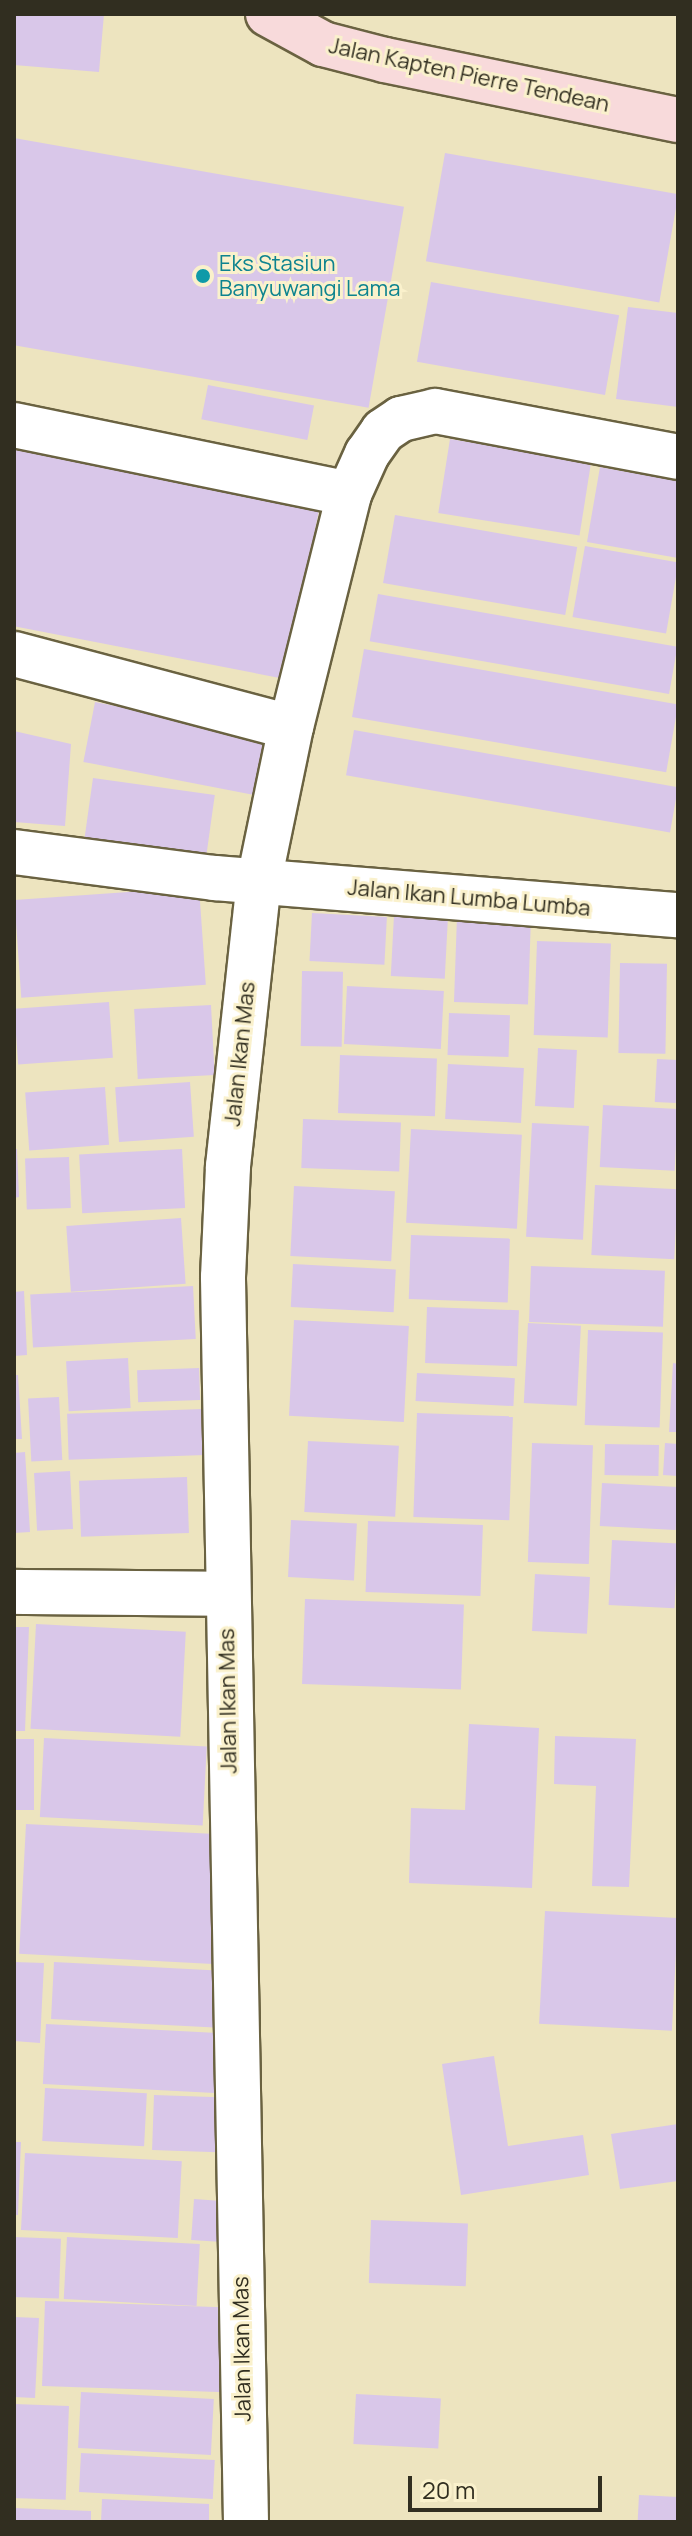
<!DOCTYPE html>
<style>
body{margin:0}
#map{position:relative;width:692px;height:2536px;overflow:hidden;background:#ede4bf;font-family:Manrope,sans-serif}
div>[style]{position:absolute}
.building>*{inset:0;background:#d9c7e9;transform-origin:0 0}
.roads{filter:drop-shadow(2px 0 #6a6241) drop-shadow(-2px 0 #6a6241) drop-shadow(0 2px #6a6241) drop-shadow(0 -2px #6a6241)}
.minor>*{height:44px;margin:-22px;padding:0 22px;transform-origin:22px;border-radius:22px;background:#fff}
.major>*{height:44px;margin:-22px;padding:0 22px;transform-origin:22px;border-radius:22px;background:#f8dadb}
.dots>*{width:22px;height:22px;translate:-50% -50%;box-sizing:border-box;border:4px solid #faf1cc;border-radius:50%}
span{translate:-50% -50%;white-space:nowrap;text-align:center;line-height:1.15;-webkit-text-stroke:6px #faf1cc;paint-order:stroke}
.street-label{font-size:22px;color:#312e20}
.culture-label{font-size:22px;color:#0d838f}
.left{translate:0 -50%;text-align:left}
.frame{position:absolute;inset:0;border:16px solid #312e20;pointer-events:none}
.scale{position:absolute;left:408px;top:2476px;width:194px;height:36px;box-sizing:border-box;border:4px solid #312e20;border-top:0;padding-left:10px;font-size:24px;line-height:28px;white-space:nowrap;color:#312e20;-webkit-text-stroke:6px #faf1cc;paint-order:stroke}
</style>
<div id="map">
<div class="building">
<div style="clip-path:polygon(14px 14px,104px 14px,99px 72px,14px 65px)"></div>
<div style="left:14px;top:138px;width:396px;height:204px;rotate:10deg"></div>
<div style="left:445px;top:153px;width:237px;height:110px;rotate:10deg"></div>
<div style="left:431px;top:282px;width:191px;height:81px;rotate:10deg"></div>
<div style="clip-path:polygon(628px 307px,678px 313px,678px 407px,616px 399px)"></div>
<div style="left:208px;top:385px;width:108px;height:35px;rotate:11deg"></div>
<div style="left:450px;top:439px;width:143px;height:75px;rotate:9deg"></div>
<div style="left:14px;top:449px;width:311px;height:174px;rotate:11deg"></div>
<div style="clip-path:polygon(600px 467px,678px 481px,678px 558px,587px 542px)"></div>
<div style="left:395px;top:515px;width:185px;height:69px;rotate:10deg"></div>
<div style="left:585px;top:546px;width:95px;height:72px;rotate:10deg"></div>
<div style="left:378px;top:594px;width:304px;height:48px;rotate:10deg"></div>
<div style="left:364px;top:649px;width:319px;height:69px;rotate:10deg"></div>
<div style="left:95px;top:702px;width:174px;height:61px;rotate:11deg"></div>
<div style="left:354px;top:730px;width:329px;height:46px;rotate:10deg"></div>
<div style="clip-path:polygon(14px 731px,71px 744px,65px 826px,14px 822px)"></div>
<div style="left:93px;top:778px;width:123px;height:66px;rotate:8deg"></div>
<div style="left:199px;top:887px;width:98px;height:185px;rotate:86deg"></div>
<div style="left:312px;top:913px;width:75px;height:48px;rotate:3deg"></div>
<div style="left:394px;top:915px;width:54px;height:61px;rotate:3deg"></div>
<div style="left:457px;top:916px;width:74px;height:86px;rotate:2deg"></div>
<div style="left:537px;top:941px;width:74px;height:94px;rotate:2deg"></div>
<div style="left:620px;top:963px;width:47px;height:90px;rotate:1deg"></div>
<div style="left:302px;top:971px;width:41px;height:75px;rotate:1deg"></div>
<div style="left:347px;top:986px;width:97px;height:58px;rotate:3deg"></div>
<div style="left:109px;top:1002px;width:56px;height:95px;rotate:86deg"></div>
<div style="left:211px;top:1005px;width:70px;height:77px;rotate:87deg"></div>
<div style="left:449px;top:1013px;width:61px;height:42px;rotate:2deg"></div>
<div style="left:538px;top:1048px;width:39px;height:58px;rotate:3deg"></div>
<div style="left:340px;top:1055px;width:97px;height:58px;rotate:2deg"></div>
<div style="left:657px;top:1059px;width:21px;height:43px;rotate:3deg"></div>
<div style="left:448px;top:1064px;width:76px;height:55px;rotate:3deg"></div>
<div style="left:190px;top:1082px;width:55px;height:75px;rotate:86deg"></div>
<div style="left:105px;top:1087px;width:58px;height:80px;rotate:86deg"></div>
<div style="left:603px;top:1105px;width:75px;height:62px;rotate:3deg"></div>
<div style="left:303px;top:1119px;width:98px;height:49px;rotate:2deg"></div>
<div style="left:532px;top:1123px;width:57px;height:114px;rotate:3deg"></div>
<div style="left:411px;top:1129px;width:111px;height:94px;rotate:3deg"></div>
<div style="clip-path:polygon(14px 1149px,17px 1149px,19px 1197px,14px 1198px)"></div>
<div style="left:182px;top:1149px;width:59px;height:103px;rotate:87deg"></div>
<div style="left:69px;top:1157px;width:51px;height:44px;rotate:88deg"></div>
<div style="left:595px;top:1185px;width:83px;height:70px;rotate:3deg"></div>
<div style="left:294px;top:1186px;width:101px;height:70px;rotate:3deg"></div>
<div style="left:181px;top:1218px;width:66px;height:115px;rotate:86deg"></div>
<div style="left:411px;top:1235px;width:99px;height:64px;rotate:2deg"></div>
<div style="left:293px;top:1264px;width:103px;height:43px;rotate:3deg"></div>
<div style="left:531px;top:1266px;width:134px;height:56px;rotate:2deg"></div>
<div style="left:193px;top:1286px;width:53px;height:163px;rotate:87deg"></div>
<div style="clip-path:polygon(24px 1291px,27px 1355px,14px 1356px,14px 1292px)"></div>
<div style="left:427px;top:1307px;width:92px;height:56px;rotate:2deg"></div>
<div style="left:294px;top:1320px;width:115px;height:96px;rotate:3deg"></div>
<div style="left:528px;top:1323px;width:53px;height:80px;rotate:3deg"></div>
<div style="left:588px;top:1330px;width:75px;height:95px;rotate:2deg"></div>
<div style="left:128px;top:1358px;width:50px;height:62px;rotate:87deg"></div>
<div style="clip-path:polygon(673px 1363px,678px 1364px,678px 1432px,669px 1432px)"></div>
<div style="left:199px;top:1368px;width:32px;height:62px;rotate:88deg"></div>
<div style="left:417px;top:1373px;width:98px;height:28px;rotate:3deg"></div>
<div style="clip-path:polygon(14px 1375px,18px 1375px,22px 1439px,14px 1439px)"></div>
<div style="left:59px;top:1397px;width:63px;height:31px;rotate:87deg"></div>
<div style="left:203px;top:1409px;width:46px;height:136px;rotate:88deg"></div>
<div style="left:417px;top:1413px;width:96px;height:104px;rotate:2deg"></div>
<div style="left:308px;top:1441px;width:91px;height:71px;rotate:3deg"></div>
<div style="left:532px;top:1443px;width:61px;height:119px;rotate:2deg"></div>
<div style="clip-path:polygon(665px 1443px,678px 1444px,678px 1476px,663px 1475px)"></div>
<div style="left:605px;top:1444px;width:54px;height:31px;rotate:1deg"></div>
<div style="clip-path:polygon(25px 1452px,30px 1532px,14px 1533px,14px 1453px)"></div>
<div style="left:70px;top:1471px;width:58px;height:36px;rotate:87deg"></div>
<div style="left:187px;top:1477px;width:56px;height:108px;rotate:88deg"></div>
<div style="left:602px;top:1483px;width:76px;height:43px;rotate:3deg"></div>
<div style="left:291px;top:1520px;width:66px;height:57px;rotate:3deg"></div>
<div style="left:368px;top:1521px;width:115px;height:71px;rotate:2deg"></div>
<div style="left:612px;top:1540px;width:66px;height:65px;rotate:3deg"></div>
<div style="left:535px;top:1574px;width:55px;height:57px;rotate:3deg"></div>
<div style="left:305px;top:1599px;width:159px;height:85px;rotate:2deg"></div>
<div style="left:36px;top:1624px;width:150px;height:105px;rotate:3deg"></div>
<div style="clip-path:polygon(14px 1627px,29px 1627px,25px 1731px,14px 1731px)"></div>
<div style="clip-path:polygon(469px 1724px,539px 1728px,532px 1888px,409px 1883px,411px 1808px,465px 1810px)"></div>
<div style="clip-path:polygon(555px 1736px,636px 1739px,629px 1887px,592px 1886px,596px 1786px,554px 1784px)"></div>
<div style="left:44px;top:1738px;width:163px;height:79px;rotate:3deg"></div>
<div style="left:14px;top:1739px;width:20px;height:71px"></div>
<div style="left:26px;top:1824px;width:194px;height:130px;rotate:3deg"></div>
<div style="left:545px;top:1911px;width:133px;height:113px;rotate:3deg"></div>
<div style="clip-path:polygon(14px 1962px,44px 1963px,40px 2043px,14px 2041px)"></div>
<div style="left:54px;top:1962px;width:168px;height:57px;rotate:3deg"></div>
<div style="left:46px;top:2024px;width:186px;height:60px;rotate:3deg"></div>
<div style="clip-path:polygon(494px 2056px,508px 2146px,583px 2135px,589px 2175px,461px 2195px,442px 2064px)"></div>
<div style="left:45px;top:2088px;width:102px;height:53px;rotate:3deg"></div>
<div style="left:154px;top:2095px;width:80px;height:55px;rotate:2deg"></div>
<div style="clip-path:polygon(678px 2124px,678px 2181px,620px 2189px,611px 2134px)"></div>
<div style="clip-path:polygon(14px 2142px,21px 2142px,18px 2215px,14px 2215px)"></div>
<div style="left:25px;top:2153px;width:157px;height:77px;rotate:3deg"></div>
<div style="left:194px;top:2199px;width:31px;height:41px;rotate:4deg"></div>
<div style="left:371px;top:2220px;width:97px;height:63px;rotate:2deg"></div>
<div style="left:14px;top:2237px;width:47px;height:60px;rotate:2deg"></div>
<div style="left:67px;top:2237px;width:133px;height:62px;rotate:3deg"></div>
<div style="left:45px;top:2301px;width:191px;height:85px;rotate:2deg"></div>
<div style="clip-path:polygon(14px 2317px,39px 2318px,35px 2398px,14px 2397px)"></div>
<div style="left:81px;top:2392px;width:133px;height:56px;rotate:3deg"></div>
<div style="left:356px;top:2394px;width:85px;height:50px;rotate:3deg"></div>
<div style="left:14px;top:2404px;width:55px;height:94px;rotate:2deg"></div>
<div style="left:81px;top:2453px;width:134px;height:39px;rotate:3deg"></div>
<div style="left:639px;top:2495px;width:39px;height:27px;rotate:3deg"></div>
<div style="clip-path:polygon(102px 2499px,209px 2504px,209px 2522px,101px 2522px)"></div>
<div style="clip-path:polygon(14px 2508px,91px 2511px,91px 2522px,14px 2522px)"></div>
</div>
<div class="roads">
<div class="minor">
<div style="left:14px;top:425px;width:342px;rotate:11.6deg"></div>
<div style="left:14px;top:654px;width:286px;rotate:14.8deg"></div>
<div style="left:14px;top:852px;width:203px;rotate:7.4deg"></div>
<div style="left:215px;top:878px;width:464px;rotate:4.6deg"></div>
<div style="left:14px;top:1592px;width:212px;rotate:0.5deg"></div>
<div style="left:246px;top:2522px;width:1245px;rotate:-91.06deg"></div>
<div style="left:223px;top:1277px;width:111px;rotate:-87.4deg"></div>
<div style="left:228px;top:1166px;width:287px;rotate:-83.8deg"></div>
<div style="left:259px;top:881px;width:157px;rotate:-78.3deg"></div>
<div style="left:291px;top:727px;width:240px;rotate:-76deg"></div>
<div style="left:349px;top:494px;width:44px;rotate:-65.8deg"></div>
<div style="left:367px;top:454px;width:28px;rotate:-55deg"></div>
<div style="left:383px;top:431px;width:22px;rotate:-34deg"></div>
<div style="left:401px;top:419px;width:35px;rotate:-13deg"></div>
<div style="left:435px;top:411px;width:247px;rotate:10.7deg"></div>
</div>
<div class="major">
<div style="left:268px;top:14px;width:63px;rotate:28.6deg"></div>
<div style="left:323px;top:44px;width:64px;rotate:14.5deg"></div>
<div style="left:385px;top:60px;width:299px;rotate:11.6deg"></div>
</div>
</div>
<div class="dots">
<div style="left:203px;top:276px;background:#0f9aa8"></div>
</div>
<div class="street-label">
<span style="left:469px;top:75px;rotate:12deg">Jalan Kapten Pierre Tendean</span>
<span style="left:469px;top:898px;rotate:5deg">Jalan Ikan Lumba Lumba</span>
<span style="left:240px;top:1054px;rotate:-84deg">Jalan Ikan Mas</span>
<span style="left:228px;top:1701px;rotate:-91deg">Jalan Ikan Mas</span>
<span style="left:242px;top:2349px;rotate:-91deg">Jalan Ikan Mas</span>
</div>
<div class="culture-label">
<span class="left" style="left:219px;top:276px">Eks Stasiun<br>Banyuwangi Lama</span>
</div>
<div class="frame"></div>
<div class="scale">20 m</div>
</div>
